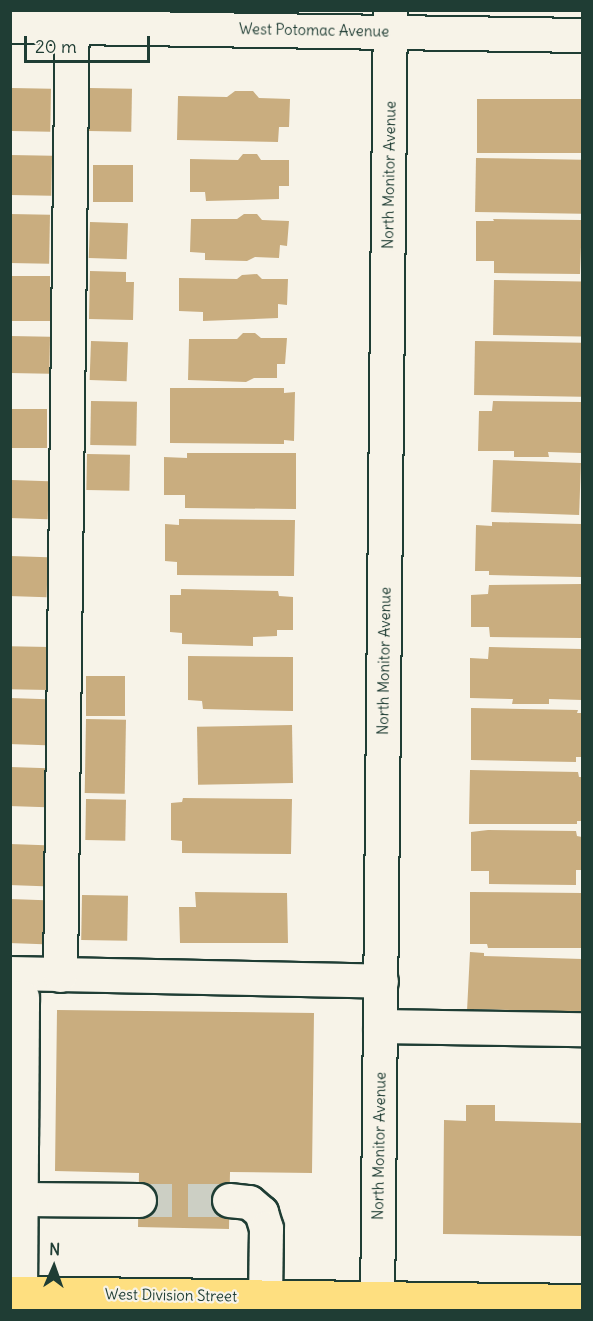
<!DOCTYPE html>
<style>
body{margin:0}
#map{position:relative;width:593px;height:1321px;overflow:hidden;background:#f7f3e8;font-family:Delius,sans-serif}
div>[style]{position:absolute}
.building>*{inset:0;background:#c9ad7f;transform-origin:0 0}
.minor-tunnel>*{height:33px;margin-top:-16.5px;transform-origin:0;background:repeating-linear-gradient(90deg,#cccfc4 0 33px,transparent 0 49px)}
.roads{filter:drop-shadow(2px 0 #1f3d34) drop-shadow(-2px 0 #1f3d34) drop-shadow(0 2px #1f3d34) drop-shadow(0 -2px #1f3d34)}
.minor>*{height:33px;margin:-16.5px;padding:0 16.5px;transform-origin:16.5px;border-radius:16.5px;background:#f7f3e8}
.major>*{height:33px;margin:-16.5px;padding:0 16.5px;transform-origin:16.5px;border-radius:16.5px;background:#fedf80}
span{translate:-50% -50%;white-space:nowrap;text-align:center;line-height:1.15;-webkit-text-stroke:4.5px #f7f3e8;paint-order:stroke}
.street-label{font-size:15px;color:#1f3d34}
.frame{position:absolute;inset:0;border:12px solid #1f3d34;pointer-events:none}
.north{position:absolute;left:24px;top:1237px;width:60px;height:60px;-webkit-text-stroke:4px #f7f3e8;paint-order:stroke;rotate:2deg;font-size:16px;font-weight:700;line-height:24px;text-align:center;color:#1f3d34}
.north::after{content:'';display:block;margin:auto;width:21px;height:27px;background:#1f3d34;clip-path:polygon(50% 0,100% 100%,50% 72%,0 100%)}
.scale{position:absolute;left:24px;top:36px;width:126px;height:27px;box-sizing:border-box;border:3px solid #1f3d34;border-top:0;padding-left:8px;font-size:18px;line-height:21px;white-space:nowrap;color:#1f3d34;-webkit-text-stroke:4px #f7f3e8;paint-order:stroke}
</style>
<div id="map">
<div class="building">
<div style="left:12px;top:88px;width:39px;height:43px;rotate:1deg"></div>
<div style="left:89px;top:88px;width:43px;height:43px;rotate:1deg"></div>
<div style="clip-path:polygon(235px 91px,253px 91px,259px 98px,290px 99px,289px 127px,279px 127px,278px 142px,177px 140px,178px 96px,227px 97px)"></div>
<div style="left:477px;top:99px;width:105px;height:54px"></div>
<div style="clip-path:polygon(243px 154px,257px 154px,261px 160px,289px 160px,289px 186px,279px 186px,279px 199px,206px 201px,205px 192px,190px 192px,190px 159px,238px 160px)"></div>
<div style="left:10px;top:155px;width:42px;height:40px;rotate:1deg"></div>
<div style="left:476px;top:158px;width:106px;height:54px;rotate:1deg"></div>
<div style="left:93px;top:165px;width:40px;height:37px"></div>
<div style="left:10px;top:214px;width:40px;height:49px;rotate:1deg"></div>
<div style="clip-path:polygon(244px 214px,257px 214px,262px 220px,289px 221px,287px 246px,280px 245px,279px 258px,255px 257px,247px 261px,205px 260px,205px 253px,190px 252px,191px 219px,237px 219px)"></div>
<div style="clip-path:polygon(493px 219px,582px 220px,580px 274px,494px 273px,494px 261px,476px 261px,476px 221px,494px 221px)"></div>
<div style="left:90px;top:222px;width:38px;height:36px;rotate:2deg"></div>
<div style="clip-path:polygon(90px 271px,126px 272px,126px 282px,134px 282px,133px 320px,89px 319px)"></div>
<div style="clip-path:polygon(257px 274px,262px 279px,288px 279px,287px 305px,278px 304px,278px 318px,203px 321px,203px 312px,179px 311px,179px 278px,237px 279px,242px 275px)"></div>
<div style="left:50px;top:276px;width:45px;height:40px;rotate:90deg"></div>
<div style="left:494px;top:280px;width:88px;height:55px;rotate:1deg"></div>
<div style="clip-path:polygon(243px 333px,255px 333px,261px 338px,287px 338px,285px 364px,277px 364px,277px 378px,254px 378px,246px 382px,188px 380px,189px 339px,237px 339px)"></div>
<div style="left:10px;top:336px;width:40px;height:37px;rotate:1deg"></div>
<div style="left:91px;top:341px;width:37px;height:39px;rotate:2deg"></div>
<div style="left:475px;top:341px;width:107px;height:54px;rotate:1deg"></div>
<div style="clip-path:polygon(170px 388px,284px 388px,284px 393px,295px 392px,294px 441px,284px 440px,284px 444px,170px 443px)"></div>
<div style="left:91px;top:401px;width:46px;height:44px;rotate:1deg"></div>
<div style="clip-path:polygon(493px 401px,582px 402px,582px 453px,548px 452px,549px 457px,514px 457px,514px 451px,478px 451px,479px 411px,492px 411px)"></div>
<div style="left:10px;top:409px;width:37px;height:39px"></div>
<div style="clip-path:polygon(187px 453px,296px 453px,296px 509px,185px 508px,185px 495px,164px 495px,164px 457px,187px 458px)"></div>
<div style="left:87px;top:454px;width:43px;height:36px;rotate:1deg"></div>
<div style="left:493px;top:460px;width:88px;height:52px;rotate:2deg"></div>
<div style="left:11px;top:480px;width:38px;height:38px;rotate:2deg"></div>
<div style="clip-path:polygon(179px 519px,295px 520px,294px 576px,177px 575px,177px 562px,165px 561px,165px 524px,179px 525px)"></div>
<div style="clip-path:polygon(492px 522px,582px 524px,582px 577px,489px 575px,489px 571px,475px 571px,476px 525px,492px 526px)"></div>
<div style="left:10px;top:556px;width:38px;height:40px;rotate:2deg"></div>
<div style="clip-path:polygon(582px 584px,581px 638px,490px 637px,489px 627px,471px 627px,471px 595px,488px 594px,489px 585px)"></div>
<div style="clip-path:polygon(181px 589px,278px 591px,279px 596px,293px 597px,293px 630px,277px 630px,277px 636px,253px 637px,253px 646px,182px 644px,182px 633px,170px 632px,170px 595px,181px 595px)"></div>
<div style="left:49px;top:647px;width:43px;height:39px;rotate:91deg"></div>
<div style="clip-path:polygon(489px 647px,582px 649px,582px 700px,549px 699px,549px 704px,512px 704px,513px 699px,470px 698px,470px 658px,488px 659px)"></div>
<div style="clip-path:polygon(188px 656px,293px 657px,293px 711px,203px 709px,202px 701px,188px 700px)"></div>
<div style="left:86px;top:676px;width:39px;height:40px"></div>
<div style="left:10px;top:698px;width:37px;height:46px;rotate:2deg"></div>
<div style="clip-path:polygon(471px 708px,578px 710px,577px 713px,582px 713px,582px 757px,576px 757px,576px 762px,471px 760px)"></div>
<div style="left:86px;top:719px;width:40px;height:74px;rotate:1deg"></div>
<div style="left:292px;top:725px;width:58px;height:95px;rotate:89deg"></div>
<div style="left:10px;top:767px;width:38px;height:39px;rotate:2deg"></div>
<div style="clip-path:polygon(470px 770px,578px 772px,579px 777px,582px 777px,582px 821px,577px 821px,577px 824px,469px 824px)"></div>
<div style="clip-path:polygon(183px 798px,292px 799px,291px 854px,182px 853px,182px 841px,171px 840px,171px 803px,182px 802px)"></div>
<div style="left:86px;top:799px;width:40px;height:41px;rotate:1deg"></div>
<div style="clip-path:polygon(488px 830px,576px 831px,577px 836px,582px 837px,582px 870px,576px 870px,576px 885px,489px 884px,489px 871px,471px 871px,471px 832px)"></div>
<div style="left:10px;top:844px;width:35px;height:41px;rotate:2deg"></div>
<div style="clip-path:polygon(195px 892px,287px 893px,288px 943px,180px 943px,179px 907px,196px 907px)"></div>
<div style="clip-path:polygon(470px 892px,582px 893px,582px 948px,488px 948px,487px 944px,470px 944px)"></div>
<div style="left:82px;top:895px;width:46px;height:45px;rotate:1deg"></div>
<div style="left:10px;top:899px;width:35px;height:44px;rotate:2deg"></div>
<div style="clip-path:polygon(470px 952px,484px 953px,484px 956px,582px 959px,582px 1012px,474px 1009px,474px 1012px,467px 1011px)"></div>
<div style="clip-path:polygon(57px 1010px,314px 1013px,312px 1173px,230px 1172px,229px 1229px,138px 1227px,139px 1173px,55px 1171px)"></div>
<div style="clip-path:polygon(466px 1105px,495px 1105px,495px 1121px,582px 1123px,582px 1236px,443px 1234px,444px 1120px,466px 1121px)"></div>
</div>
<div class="minor-tunnel">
<div style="left:139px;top:1200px;width:90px"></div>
</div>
<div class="roads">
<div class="minor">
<div style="left:10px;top:26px;width:572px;rotate:0.9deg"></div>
<div style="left:10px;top:973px;width:371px;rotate:1.2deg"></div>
<div style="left:60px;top:975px;width:965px;rotate:-89.29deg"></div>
<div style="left:380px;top:1026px;width:202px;rotate:0.9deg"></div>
<div style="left:21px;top:1199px;width:118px;rotate:0.5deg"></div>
<div style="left:229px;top:1200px;width:20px;rotate:6deg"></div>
<div style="left:249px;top:1202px;width:16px;rotate:40deg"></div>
<div style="left:261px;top:1212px;width:17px;rotate:73deg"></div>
<div style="left:266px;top:1228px;width:69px;rotate:90.8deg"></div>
<div style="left:20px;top:1293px;width:296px;rotate:-89.6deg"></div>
<div style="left:377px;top:1310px;width:1300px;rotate:-89.43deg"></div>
</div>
<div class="major">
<div style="left:10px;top:1293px;width:572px;rotate:0.8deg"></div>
</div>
</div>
<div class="street-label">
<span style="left:314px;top:30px;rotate:1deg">West Potomac Avenue</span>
<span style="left:389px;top:175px;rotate:-89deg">North Monitor Avenue</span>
<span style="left:384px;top:661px;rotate:-89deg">North Monitor Avenue</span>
<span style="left:379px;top:1146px;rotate:-89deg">North Monitor Avenue</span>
<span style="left:171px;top:1295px;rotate:1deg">West Division Street</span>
</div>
<div class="frame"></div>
<div class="north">N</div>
<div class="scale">20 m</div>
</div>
